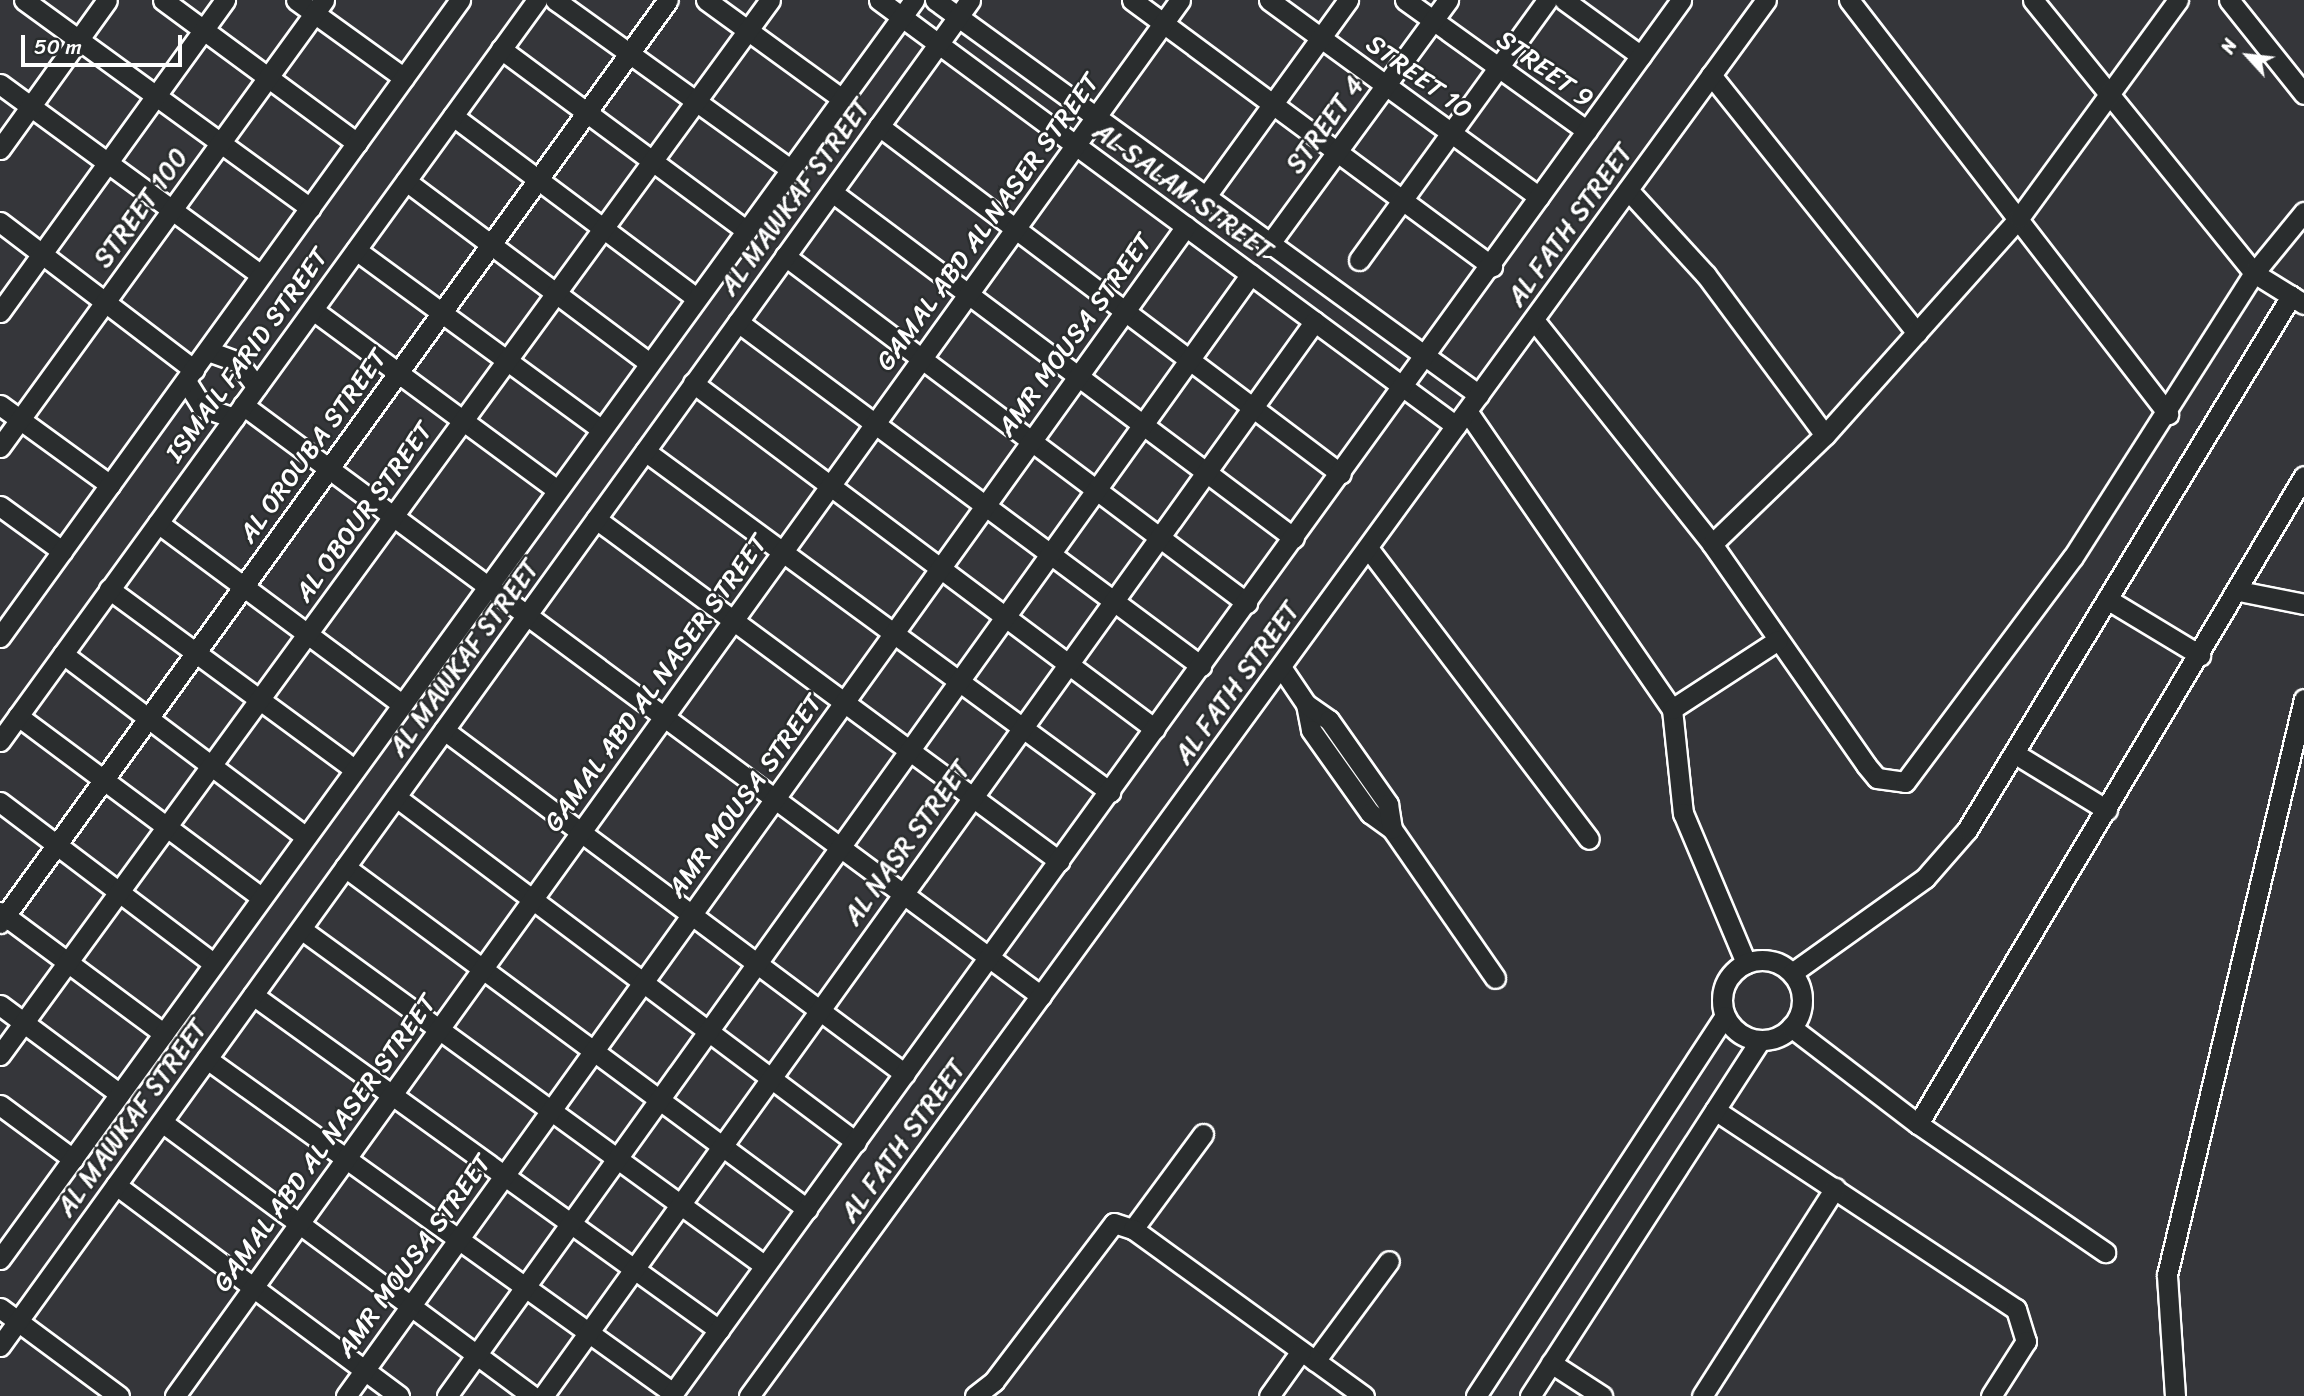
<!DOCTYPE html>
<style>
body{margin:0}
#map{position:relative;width:2304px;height:1396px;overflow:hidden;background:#35363a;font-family:Sriracha,sans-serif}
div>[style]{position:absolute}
.roads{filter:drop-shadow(2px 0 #fff) drop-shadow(-2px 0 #fff) drop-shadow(0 2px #fff) drop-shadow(0 -2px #fff)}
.minor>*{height:19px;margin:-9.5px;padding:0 9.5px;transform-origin:9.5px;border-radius:9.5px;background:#2a2d2e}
.minor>.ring{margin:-9.5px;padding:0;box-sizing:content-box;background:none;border:19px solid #2a2d2e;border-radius:50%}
span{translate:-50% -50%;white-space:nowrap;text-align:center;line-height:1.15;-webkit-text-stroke:5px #2a2d2e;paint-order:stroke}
.street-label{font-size:26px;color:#fff}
.north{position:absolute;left:2213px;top:21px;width:70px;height:70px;-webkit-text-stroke:5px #2a2d2e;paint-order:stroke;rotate:297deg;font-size:19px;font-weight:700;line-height:28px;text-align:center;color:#fff}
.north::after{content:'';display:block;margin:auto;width:24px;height:32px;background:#fff;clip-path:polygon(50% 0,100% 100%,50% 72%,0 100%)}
.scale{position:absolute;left:21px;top:35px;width:161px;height:32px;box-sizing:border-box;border:4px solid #fff;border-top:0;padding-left:9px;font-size:21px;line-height:24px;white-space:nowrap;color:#fff;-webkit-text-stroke:5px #2a2d2e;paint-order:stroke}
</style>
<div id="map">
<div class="roads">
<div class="minor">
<div style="left:24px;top:0;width:354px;rotate:36deg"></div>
<div style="left:163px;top:0;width:241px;rotate:36.4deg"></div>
<div style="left:296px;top:0;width:133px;rotate:35.8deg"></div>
<div style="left:555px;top:0;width:289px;rotate:35.7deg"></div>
<div style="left:706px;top:0;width:167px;rotate:36deg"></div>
<div style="left:879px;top:0;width:717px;rotate:36.44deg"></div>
<div style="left:935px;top:0;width:672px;rotate:35.98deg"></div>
<div style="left:1132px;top:0;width:448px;rotate:36.5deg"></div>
<div style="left:1269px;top:0;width:334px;rotate:36.1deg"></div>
<div style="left:1405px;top:0;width:224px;rotate:35.7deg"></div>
<div style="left:1564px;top:0;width:95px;rotate:36deg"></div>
<div style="left:1849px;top:0;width:523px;rotate:52.38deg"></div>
<div style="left:2033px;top:0;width:351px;rotate:51deg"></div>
<div style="left:2254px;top:273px;width:59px;rotate:31.8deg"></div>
<div style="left:2229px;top:0;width:120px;rotate:51.4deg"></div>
<div style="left:501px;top:49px;width:305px;rotate:36.5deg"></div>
<div style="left:1711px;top:75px;width:330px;rotate:51.4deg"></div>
<div style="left:0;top:84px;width:323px;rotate:36.2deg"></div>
<div style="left:453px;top:116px;width:304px;rotate:36.8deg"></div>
<div style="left:879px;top:126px;width:578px;rotate:36.99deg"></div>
<div style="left:0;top:149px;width:183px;rotate:-54.3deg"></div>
<div style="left:406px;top:181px;width:304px;rotate:36.8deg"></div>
<div style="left:1628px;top:190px;width:115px;rotate:47.5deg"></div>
<div style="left:1706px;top:275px;width:199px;rotate:53.4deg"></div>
<div style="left:832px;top:192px;width:577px;rotate:36.83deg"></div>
<div style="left:1204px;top:199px;width:246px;rotate:-54.1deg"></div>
<div style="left:0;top:222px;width:244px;rotate:37.3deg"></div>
<div style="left:1268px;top:246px;width:305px;rotate:-53.8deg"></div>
<div style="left:356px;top:250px;width:303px;rotate:36.2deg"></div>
<div style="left:785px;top:256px;width:578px;rotate:36.91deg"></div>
<div style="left:1359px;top:260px;width:321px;rotate:-54.1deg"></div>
<div style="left:313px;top:310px;width:303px;rotate:36.4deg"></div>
<div style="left:0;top:312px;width:385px;rotate:-54.2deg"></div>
<div style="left:1534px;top:320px;width:286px;rotate:51.5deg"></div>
<div style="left:1712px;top:544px;width:269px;rotate:55.1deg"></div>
<div style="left:1866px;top:765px;width:17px;rotate:50deg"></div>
<div style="left:1877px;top:778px;width:28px;rotate:8deg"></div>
<div style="left:1905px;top:782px;width:281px;rotate:-53.3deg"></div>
<div style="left:2073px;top:557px;width:337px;rotate:-57.5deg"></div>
<div style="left:2254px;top:273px;width:79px;rotate:-50.7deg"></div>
<div style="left:738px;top:322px;width:577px;rotate:36.61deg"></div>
<div style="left:208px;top:351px;width:32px;rotate:20deg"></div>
<div style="left:238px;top:362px;width:31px;rotate:53deg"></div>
<div style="left:186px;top:381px;width:31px;rotate:58deg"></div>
<div style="left:202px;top:407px;width:34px;rotate:19deg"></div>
<div style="left:693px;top:383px;width:577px;rotate:36.83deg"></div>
<div style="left:0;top:405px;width:136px;rotate:36deg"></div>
<div style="left:243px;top:405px;width:993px;rotate:36.52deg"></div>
<div style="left:1467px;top:411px;width:362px;rotate:55.5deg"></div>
<div style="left:1672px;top:709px;width:105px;rotate:84deg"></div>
<div style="left:1683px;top:813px;width:163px;rotate:67.2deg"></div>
<div style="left:0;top:447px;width:552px;rotate:-54.06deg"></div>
<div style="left:645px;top:451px;width:577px;rotate:36.25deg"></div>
<div style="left:0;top:506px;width:77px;rotate:36deg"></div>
<div style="left:596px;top:519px;width:576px;rotate:36.45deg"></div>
<div style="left:158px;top:523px;width:304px;rotate:36.6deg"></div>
<div style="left:1712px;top:544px;width:157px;rotate:-44deg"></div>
<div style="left:1825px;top:435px;width:291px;rotate:-48.2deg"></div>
<div style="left:2019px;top:218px;width:270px;rotate:-53.9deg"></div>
<div style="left:1368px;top:548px;width:365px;rotate:52.8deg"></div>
<div style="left:109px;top:589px;width:305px;rotate:36.3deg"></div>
<div style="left:2239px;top:591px;width:66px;rotate:11.3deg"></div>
<div style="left:2107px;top:599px;width:109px;rotate:31.1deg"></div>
<div style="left:0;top:637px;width:786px;rotate:-54.17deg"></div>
<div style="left:63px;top:654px;width:304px;rotate:37deg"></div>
<div style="left:1281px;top:667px;width:45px;rotate:56deg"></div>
<div style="left:1306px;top:704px;width:26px;rotate:79deg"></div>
<div style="left:1311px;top:730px;width:102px;rotate:54.6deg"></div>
<div style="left:1370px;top:813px;width:27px;rotate:36deg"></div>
<div style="left:1392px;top:829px;width:181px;rotate:55.3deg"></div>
<div style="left:1306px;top:704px;width:28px;rotate:35deg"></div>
<div style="left:1329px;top:720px;width:103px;rotate:54.9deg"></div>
<div style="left:1388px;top:804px;width:25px;rotate:81deg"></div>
<div style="left:1672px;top:709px;width:126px;rotate:-33.1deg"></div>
<div style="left:18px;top:716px;width:304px;rotate:36.7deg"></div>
<div style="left:444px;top:730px;width:575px;rotate:36.73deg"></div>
<div style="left:0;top:741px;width:915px;rotate:-54.07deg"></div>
<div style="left:2014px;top:753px;width:109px;rotate:31.5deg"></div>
<div style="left:396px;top:797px;width:575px;rotate:36.87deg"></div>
<div style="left:0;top:802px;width:268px;rotate:37.1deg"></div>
<div style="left:345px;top:867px;width:575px;rotate:36.51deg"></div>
<div style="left:0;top:912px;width:204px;rotate:36.6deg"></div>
<div style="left:0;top:923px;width:1139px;rotate:-54.11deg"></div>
<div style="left:301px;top:929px;width:573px;rotate:35.99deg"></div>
<div class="ring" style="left:1722px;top:960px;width:61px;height:61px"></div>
<div style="left:1792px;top:973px;width:163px;rotate:-35.5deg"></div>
<div style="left:1925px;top:878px;width:64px;rotate:-48.8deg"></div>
<div style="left:1967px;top:830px;width:625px;rotate:-58.75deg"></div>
<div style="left:253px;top:995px;width:574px;rotate:35.71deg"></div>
<div style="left:0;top:1005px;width:149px;rotate:36.6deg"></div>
<div style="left:1791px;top:1027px;width:160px;rotate:37.4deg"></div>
<div style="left:1918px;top:1124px;width:227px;rotate:34.4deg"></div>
<div style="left:0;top:1055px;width:1306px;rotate:-53.88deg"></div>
<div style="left:207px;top:1059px;width:573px;rotate:35.63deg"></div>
<div style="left:0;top:1105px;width:91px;rotate:36.5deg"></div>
<div style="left:1715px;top:1110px;width:361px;rotate:33.5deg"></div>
<div style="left:2016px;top:1309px;width:34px;rotate:73deg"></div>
<div style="left:2026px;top:1341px;width:65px;rotate:122.5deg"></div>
<div style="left:162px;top:1122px;width:460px;rotate:36.5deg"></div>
<div style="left:1918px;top:1124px;width:754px;rotate:-59.22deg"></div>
<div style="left:116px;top:1185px;width:353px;rotate:36.7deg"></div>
<div style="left:1133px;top:1229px;width:118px;rotate:-53.6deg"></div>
<div style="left:0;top:1259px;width:1556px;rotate:-54.02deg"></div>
<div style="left:0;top:1308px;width:148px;rotate:36.5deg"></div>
<div style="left:0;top:1346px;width:1659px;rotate:-54.22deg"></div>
<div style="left:1315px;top:1361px;width:124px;rotate:-53.5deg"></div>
<div style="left:1551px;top:1363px;width:61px;rotate:32.9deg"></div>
<div style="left:175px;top:1396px;width:1720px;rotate:-54.25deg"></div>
<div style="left:346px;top:1396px;width:1440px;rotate:-54.32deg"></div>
<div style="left:447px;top:1396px;width:1380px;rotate:-54.38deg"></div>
<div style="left:543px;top:1396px;width:1323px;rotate:-54.32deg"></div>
<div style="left:671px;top:1396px;width:1723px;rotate:-54.11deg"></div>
<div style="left:749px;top:1396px;width:1727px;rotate:-53.93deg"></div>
<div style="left:975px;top:1396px;width:24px;rotate:-38deg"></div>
<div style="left:994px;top:1381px;width:198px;rotate:-52.8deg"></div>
<div style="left:1114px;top:1223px;width:20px;rotate:18deg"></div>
<div style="left:1133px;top:1229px;width:285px;rotate:35.9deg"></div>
<div style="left:1269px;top:1396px;width:55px;rotate:-54.6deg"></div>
<div style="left:1476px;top:1396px;width:454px;rotate:-56.8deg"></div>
<div style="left:1530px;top:1396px;width:424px;rotate:-57.1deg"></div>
<div style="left:1702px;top:1396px;width:247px;rotate:-57.4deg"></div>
<div style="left:2175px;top:1396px;width:121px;rotate:-93.8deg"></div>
<div style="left:2167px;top:1275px;width:592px;rotate:-76.62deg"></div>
</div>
</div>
<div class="street-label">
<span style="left:1545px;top:69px;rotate:36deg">STREET 9</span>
<span style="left:1419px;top:77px;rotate:36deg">STREET 10</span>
<span style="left:1325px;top:125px;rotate:-54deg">STREET 4</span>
<span style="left:1183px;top:191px;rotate:36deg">AL SALAM STREET</span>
<span style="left:795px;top:197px;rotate:-54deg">AL MAWKAF STREET</span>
<span style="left:141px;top:208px;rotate:-54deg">STREET 100</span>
<span style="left:988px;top:222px;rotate:-54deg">GAMAL ABD AL NASER STREET</span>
<span style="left:1570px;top:225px;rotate:-54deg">AL FATH STREET</span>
<span style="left:1075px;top:335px;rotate:-54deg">AMR MOUSA STREET</span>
<span style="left:247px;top:355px;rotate:-54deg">ISMAIL FARID STREET</span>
<span style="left:313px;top:446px;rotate:-54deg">AL OROUBA STREET</span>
<span style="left:364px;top:512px;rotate:-54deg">AL OBOUR STREET</span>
<span style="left:464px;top:658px;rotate:-54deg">AL MAWKAF STREET</span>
<span style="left:656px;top:683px;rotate:-54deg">GAMAL ABD AL NASER STREET</span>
<span style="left:1237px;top:683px;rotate:-54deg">AL FATH STREET</span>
<span style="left:745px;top:796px;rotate:-54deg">AMR MOUSA STREET</span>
<span style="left:907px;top:843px;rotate:-54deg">AL NASR STREET</span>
<span style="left:132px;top:1118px;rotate:-54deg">AL MAWKAF STREET</span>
<span style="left:903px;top:1141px;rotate:-54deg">AL FATH STREET</span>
<span style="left:325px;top:1143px;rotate:-54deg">GAMAL ABD AL NASER STREET</span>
<span style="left:414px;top:1256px;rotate:-54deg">AMR MOUSA STREET</span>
</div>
<div class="north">N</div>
<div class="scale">50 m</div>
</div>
